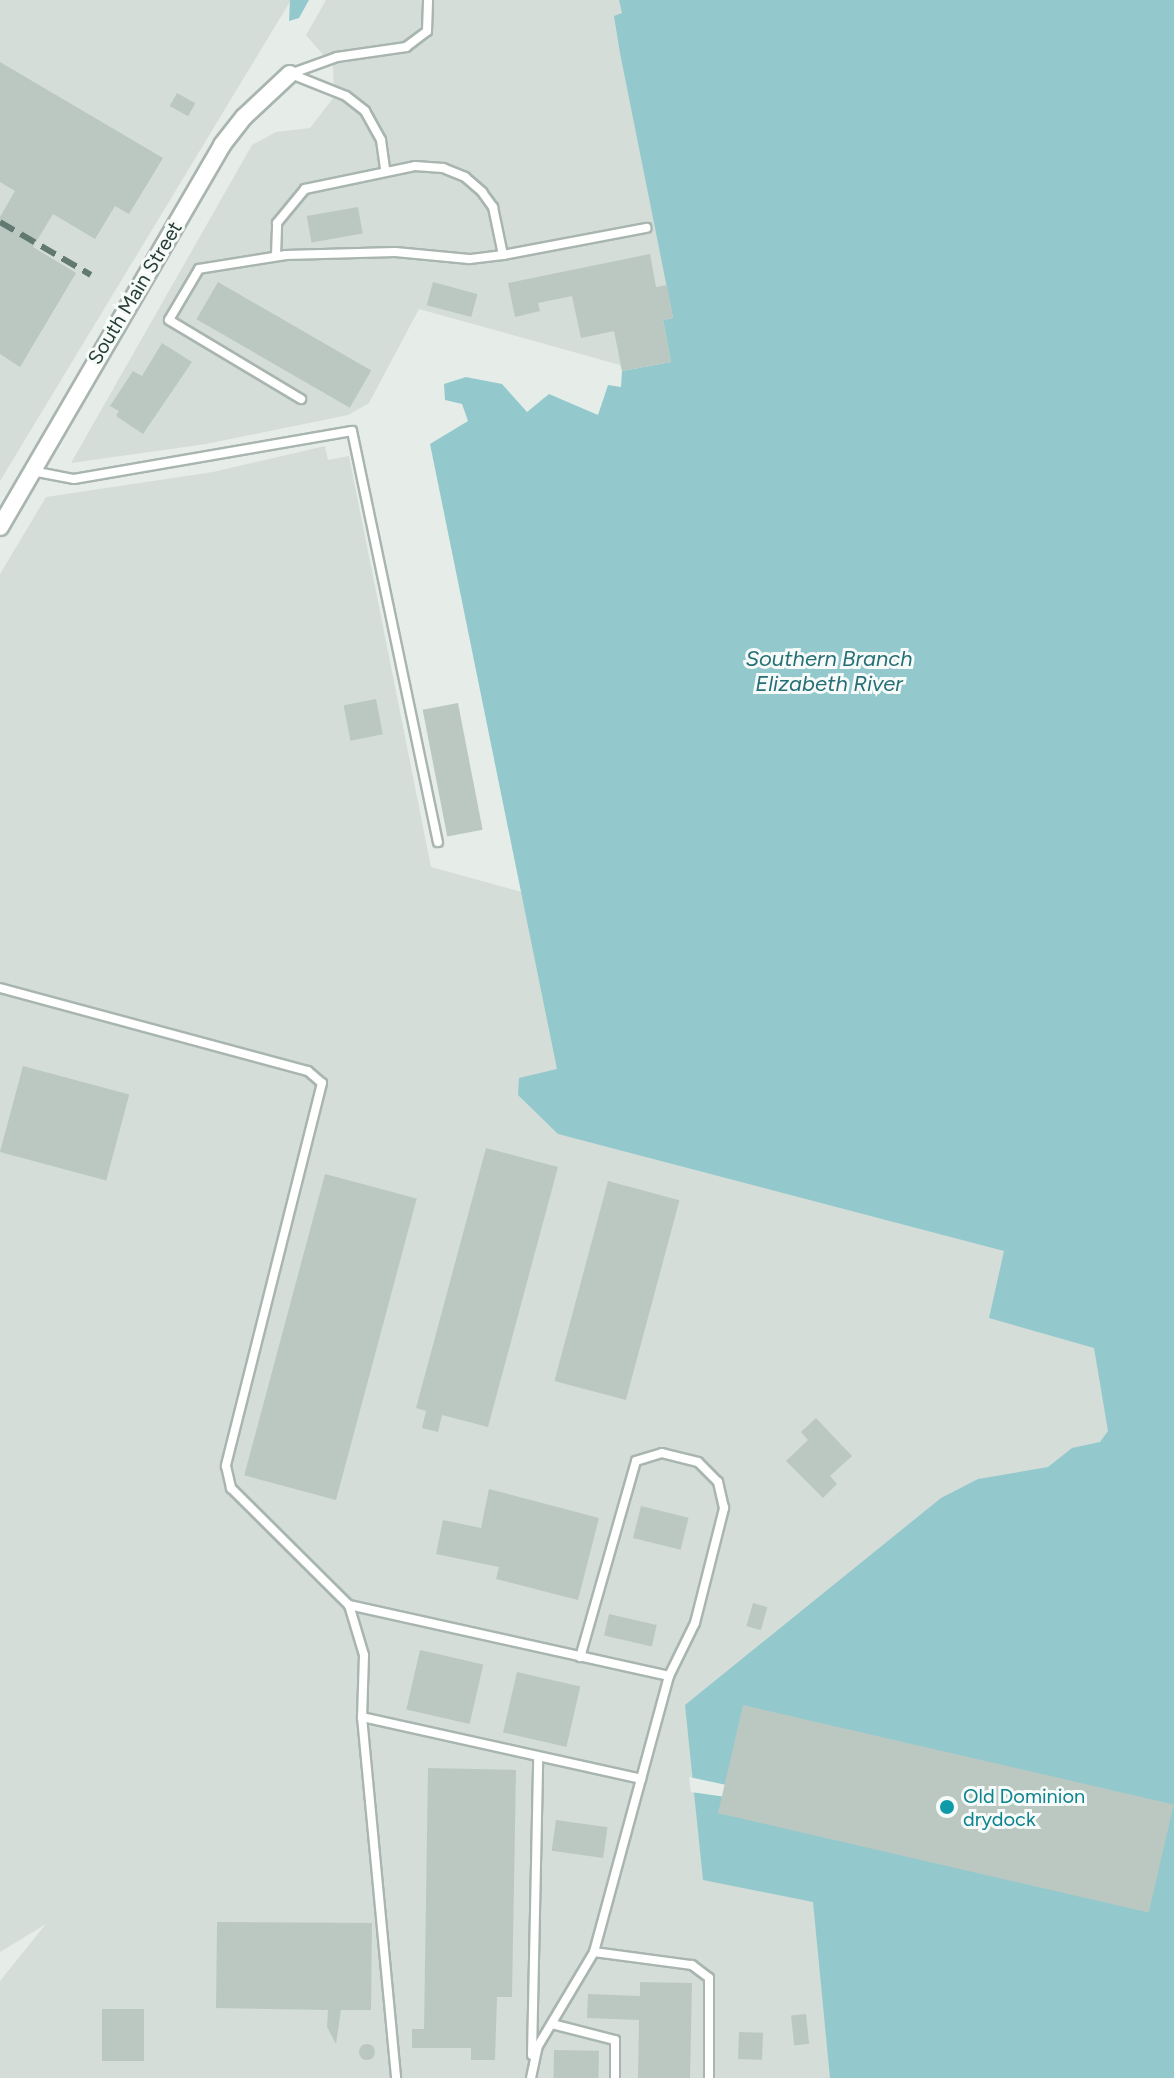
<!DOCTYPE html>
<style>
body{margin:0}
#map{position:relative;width:1174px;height:2078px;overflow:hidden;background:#e6ede9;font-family:Figtree,sans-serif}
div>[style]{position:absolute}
.built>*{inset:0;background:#d4ddd8}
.water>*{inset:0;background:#93c9cd}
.pier>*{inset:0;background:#e6ede9}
.building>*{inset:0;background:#bbc8c2;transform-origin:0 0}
.round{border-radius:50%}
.roads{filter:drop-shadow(2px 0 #a9b5af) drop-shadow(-2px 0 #a9b5af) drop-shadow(0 2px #a9b5af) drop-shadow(0 -2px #a9b5af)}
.service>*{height:8px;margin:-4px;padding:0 4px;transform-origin:4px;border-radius:4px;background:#fff}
.minor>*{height:16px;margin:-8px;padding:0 8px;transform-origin:8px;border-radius:8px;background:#fff}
.rail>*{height:6px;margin-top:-3px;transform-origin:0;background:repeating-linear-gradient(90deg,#617970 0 16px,transparent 0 24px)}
.dots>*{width:22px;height:22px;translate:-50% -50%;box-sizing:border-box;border:4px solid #f6faf8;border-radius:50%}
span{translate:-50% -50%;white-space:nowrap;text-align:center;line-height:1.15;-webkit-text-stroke:6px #f6faf8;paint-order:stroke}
.street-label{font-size:20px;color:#263e35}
.culture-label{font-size:20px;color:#0d838f}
.left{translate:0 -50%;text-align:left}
.water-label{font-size:22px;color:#256f76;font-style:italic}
</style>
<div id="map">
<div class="built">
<div style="clip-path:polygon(0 0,291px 0,0 481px)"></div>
<div style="clip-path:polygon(326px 0,904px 0,766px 345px,622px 371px,620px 365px,419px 309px,369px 403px,348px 415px,206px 444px,71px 463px,252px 145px,276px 132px,310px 128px,334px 97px,333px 66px,306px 35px)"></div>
<div style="clip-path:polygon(325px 446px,328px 460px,349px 456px,431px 867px,1114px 1055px,1174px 2078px,0 2078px,0 1981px,46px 1924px,0 1952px,0 574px,46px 497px,213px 472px)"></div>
</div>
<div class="water">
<div style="clip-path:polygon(290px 0,309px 0,299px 18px,289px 21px)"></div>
<div style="clip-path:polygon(619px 0,1174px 0,1174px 2078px,830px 2078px,813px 1902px,703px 1880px,685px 1705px,941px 1498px,978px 1479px,1048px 1467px,1072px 1448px,1100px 1442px,1108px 1431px,1094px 1348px,989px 1318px,1004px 1251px,558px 1134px,518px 1095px,519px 1078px,557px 1069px,430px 444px,468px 421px,462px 404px,445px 400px,444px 384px,466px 377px,502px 384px,527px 412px,549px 394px,598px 415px,608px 385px,621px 387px,622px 371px,671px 362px,663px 320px,673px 318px,620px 53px,614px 16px,622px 13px)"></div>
</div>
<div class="pier">
<div style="clip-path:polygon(689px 1777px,750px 1790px,747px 1800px,691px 1792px)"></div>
</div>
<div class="building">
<div style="clip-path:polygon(0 62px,163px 158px,129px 214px,115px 206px,95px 239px,53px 214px,33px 247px,76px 273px,20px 367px,0 354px,0 217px,15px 191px,0 182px)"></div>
<div style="left:177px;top:93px;width:21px;height:15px;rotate:29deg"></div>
<div style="left:358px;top:207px;width:27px;height:52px;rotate:80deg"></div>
<div style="clip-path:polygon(650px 254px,656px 287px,667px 285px,673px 318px,663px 320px,671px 362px,622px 371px,614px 331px,581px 338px,572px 296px,538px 303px,540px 311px,515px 317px,508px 283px)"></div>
<div style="left:218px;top:282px;width:177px;height:43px;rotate:30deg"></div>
<div style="left:433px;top:282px;width:46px;height:24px;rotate:15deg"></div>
<div style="clip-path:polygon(162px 343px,192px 362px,143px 434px,116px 416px,119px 411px,110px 406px,133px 371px,142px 376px)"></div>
<div style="left:376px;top:699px;width:36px;height:33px;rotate:79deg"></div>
<div style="left:458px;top:703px;width:129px;height:36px;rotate:79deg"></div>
<div style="left:23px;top:1066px;width:110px;height:89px;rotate:15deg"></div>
<div style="clip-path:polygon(486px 1148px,558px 1167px,488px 1427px,442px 1415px,438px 1432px,422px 1428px,426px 1411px,416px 1408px)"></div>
<div style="left:325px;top:1174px;width:95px;height:312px;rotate:15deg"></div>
<div style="left:608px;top:1181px;width:74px;height:207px;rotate:15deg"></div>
<div style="clip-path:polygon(816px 1418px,852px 1456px,830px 1476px,837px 1484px,823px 1498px,786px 1461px,808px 1440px,801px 1432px)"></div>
<div style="clip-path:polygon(489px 1489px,599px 1518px,578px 1600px,496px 1579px,499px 1567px,436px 1554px,443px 1520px,481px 1528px)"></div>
<div style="left:641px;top:1506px;width:49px;height:33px;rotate:14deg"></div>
<div style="left:753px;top:1603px;width:15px;height:24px;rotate:16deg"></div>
<div style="left:609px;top:1614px;width:49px;height:22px;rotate:13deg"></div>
<div style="left:420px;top:1650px;width:65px;height:61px;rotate:13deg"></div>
<div style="left:517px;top:1672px;width:65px;height:62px;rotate:13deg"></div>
<div style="left:743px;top:1705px;width:442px;height:111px;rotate:13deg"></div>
<div style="clip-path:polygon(428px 1768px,516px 1770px,512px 1997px,497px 1997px,495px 2060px,471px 2060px,471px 2048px,412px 2048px,412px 2029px,424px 2029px)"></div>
<div style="left:556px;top:1820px;width:52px;height:31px;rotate:8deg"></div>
<div style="clip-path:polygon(217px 1922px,372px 1923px,371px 2010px,341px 2010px,336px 2044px,327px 2027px,328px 2010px,216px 2008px)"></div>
<div style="clip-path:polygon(640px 1982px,692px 1983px,690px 2078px,638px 2078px,639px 2020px,587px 2018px,588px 1994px,640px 1996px)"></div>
<div style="left:102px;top:2009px;width:42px;height:52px"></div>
<div style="left:806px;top:2014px;width:30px;height:15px;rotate:84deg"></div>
<div style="left:739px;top:2032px;width:24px;height:27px;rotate:2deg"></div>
<div class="round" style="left:359px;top:2044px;width:16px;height:16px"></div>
<div style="left:554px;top:2050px;width:45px;height:28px;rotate:1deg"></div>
</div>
<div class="roads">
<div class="service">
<div style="left:290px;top:74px;width:50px;rotate:-19.9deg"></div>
<div style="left:337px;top:57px;width:70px;rotate:-8.2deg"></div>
<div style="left:406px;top:47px;width:26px;rotate:-37deg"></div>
<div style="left:427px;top:31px;width:31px;rotate:-88deg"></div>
<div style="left:291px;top:74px;width:59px;rotate:21.8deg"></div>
<div style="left:346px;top:96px;width:24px;rotate:38deg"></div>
<div style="left:365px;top:111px;width:33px;rotate:61deg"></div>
<div style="left:381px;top:140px;width:30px;rotate:82deg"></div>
<div style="left:503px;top:255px;width:146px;rotate:-10.7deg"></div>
<div style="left:276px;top:256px;width:33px;rotate:-88deg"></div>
<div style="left:277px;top:223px;width:44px;rotate:-50.5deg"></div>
<div style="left:305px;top:189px;width:112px;rotate:-11.8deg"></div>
<div style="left:415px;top:166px;width:28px;rotate:4deg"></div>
<div style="left:443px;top:168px;width:24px;rotate:22deg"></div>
<div style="left:465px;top:177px;width:23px;rotate:41deg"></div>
<div style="left:482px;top:192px;width:19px;rotate:54deg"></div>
<div style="left:493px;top:207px;width:49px;rotate:78.2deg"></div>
<div style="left:503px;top:255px;width:34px;rotate:173deg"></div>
<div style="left:469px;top:259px;width:74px;rotate:-174.6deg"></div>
<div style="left:395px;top:252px;width:109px;rotate:178.4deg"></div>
<div style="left:286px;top:255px;width:88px;rotate:170.9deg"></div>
<div style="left:199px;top:269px;width:59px;rotate:120.5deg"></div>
<div style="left:169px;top:320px;width:154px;rotate:30.9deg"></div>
<div style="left:32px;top:471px;width:43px;rotate:10.8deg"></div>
<div style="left:74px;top:479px;width:282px;rotate:-9.8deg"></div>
<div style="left:352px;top:431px;width:420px;rotate:78.2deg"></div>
<div style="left:0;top:988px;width:319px;rotate:15.1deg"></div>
<div style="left:308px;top:1071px;width:18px;rotate:41deg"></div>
<div style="left:322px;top:1083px;width:395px;rotate:104.1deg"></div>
<div style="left:226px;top:1466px;width:23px;rotate:77deg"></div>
<div style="left:231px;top:1488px;width:166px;rotate:44.8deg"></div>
<div style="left:349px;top:1605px;width:328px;rotate:12.5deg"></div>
<div style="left:349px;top:1605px;width:52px;rotate:73.3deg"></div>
<div style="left:364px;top:1655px;width:62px;rotate:91.8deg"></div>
<div style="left:362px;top:1717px;width:363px;rotate:84.6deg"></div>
<div style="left:362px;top:1717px;width:286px;rotate:12.5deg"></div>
<div style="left:594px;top:1952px;width:99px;rotate:7.6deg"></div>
<div style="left:692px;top:1965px;width:21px;rotate:37deg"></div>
<div style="left:709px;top:1978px;width:100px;rotate:90deg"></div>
<div style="left:552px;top:2024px;width:65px;rotate:14.3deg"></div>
<div style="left:615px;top:2040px;width:38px;rotate:90deg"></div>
<div style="left:532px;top:2055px;width:298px;rotate:-88.8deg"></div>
<div style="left:531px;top:2078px;width:33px;rotate:-78deg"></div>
<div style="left:538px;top:2046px;width:109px;rotate:-59.2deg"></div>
<div style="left:594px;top:1952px;width:286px;rotate:-74.8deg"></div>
<div style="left:669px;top:1676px;width:59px;rotate:-63.9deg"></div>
<div style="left:695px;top:1623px;width:119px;rotate:-75.8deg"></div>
<div style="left:724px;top:1508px;width:27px;rotate:-103deg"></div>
<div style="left:718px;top:1482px;width:28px;rotate:-135deg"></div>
<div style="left:698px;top:1462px;width:37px;rotate:-166deg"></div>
<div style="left:662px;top:1453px;width:27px;rotate:163deg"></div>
<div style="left:636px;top:1461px;width:204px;rotate:105.9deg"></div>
</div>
<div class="minor">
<div style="left:0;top:527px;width:442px;rotate:-59.8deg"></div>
<div style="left:222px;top:145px;width:36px;rotate:-52deg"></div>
<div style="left:244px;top:117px;width:63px;rotate:-43.1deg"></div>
</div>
</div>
<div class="rail">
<div style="left:0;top:222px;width:105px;rotate:30.2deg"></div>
</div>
<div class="dots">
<div style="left:947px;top:1807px;background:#0f9aa8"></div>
</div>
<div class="street-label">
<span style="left:135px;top:293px;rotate:-59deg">South Main Street</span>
</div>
<div class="culture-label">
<span class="left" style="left:963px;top:1808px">Old Dominion<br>drydock</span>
</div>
<div class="water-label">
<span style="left:829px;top:671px">Southern Branch<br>Elizabeth River</span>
</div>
</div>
